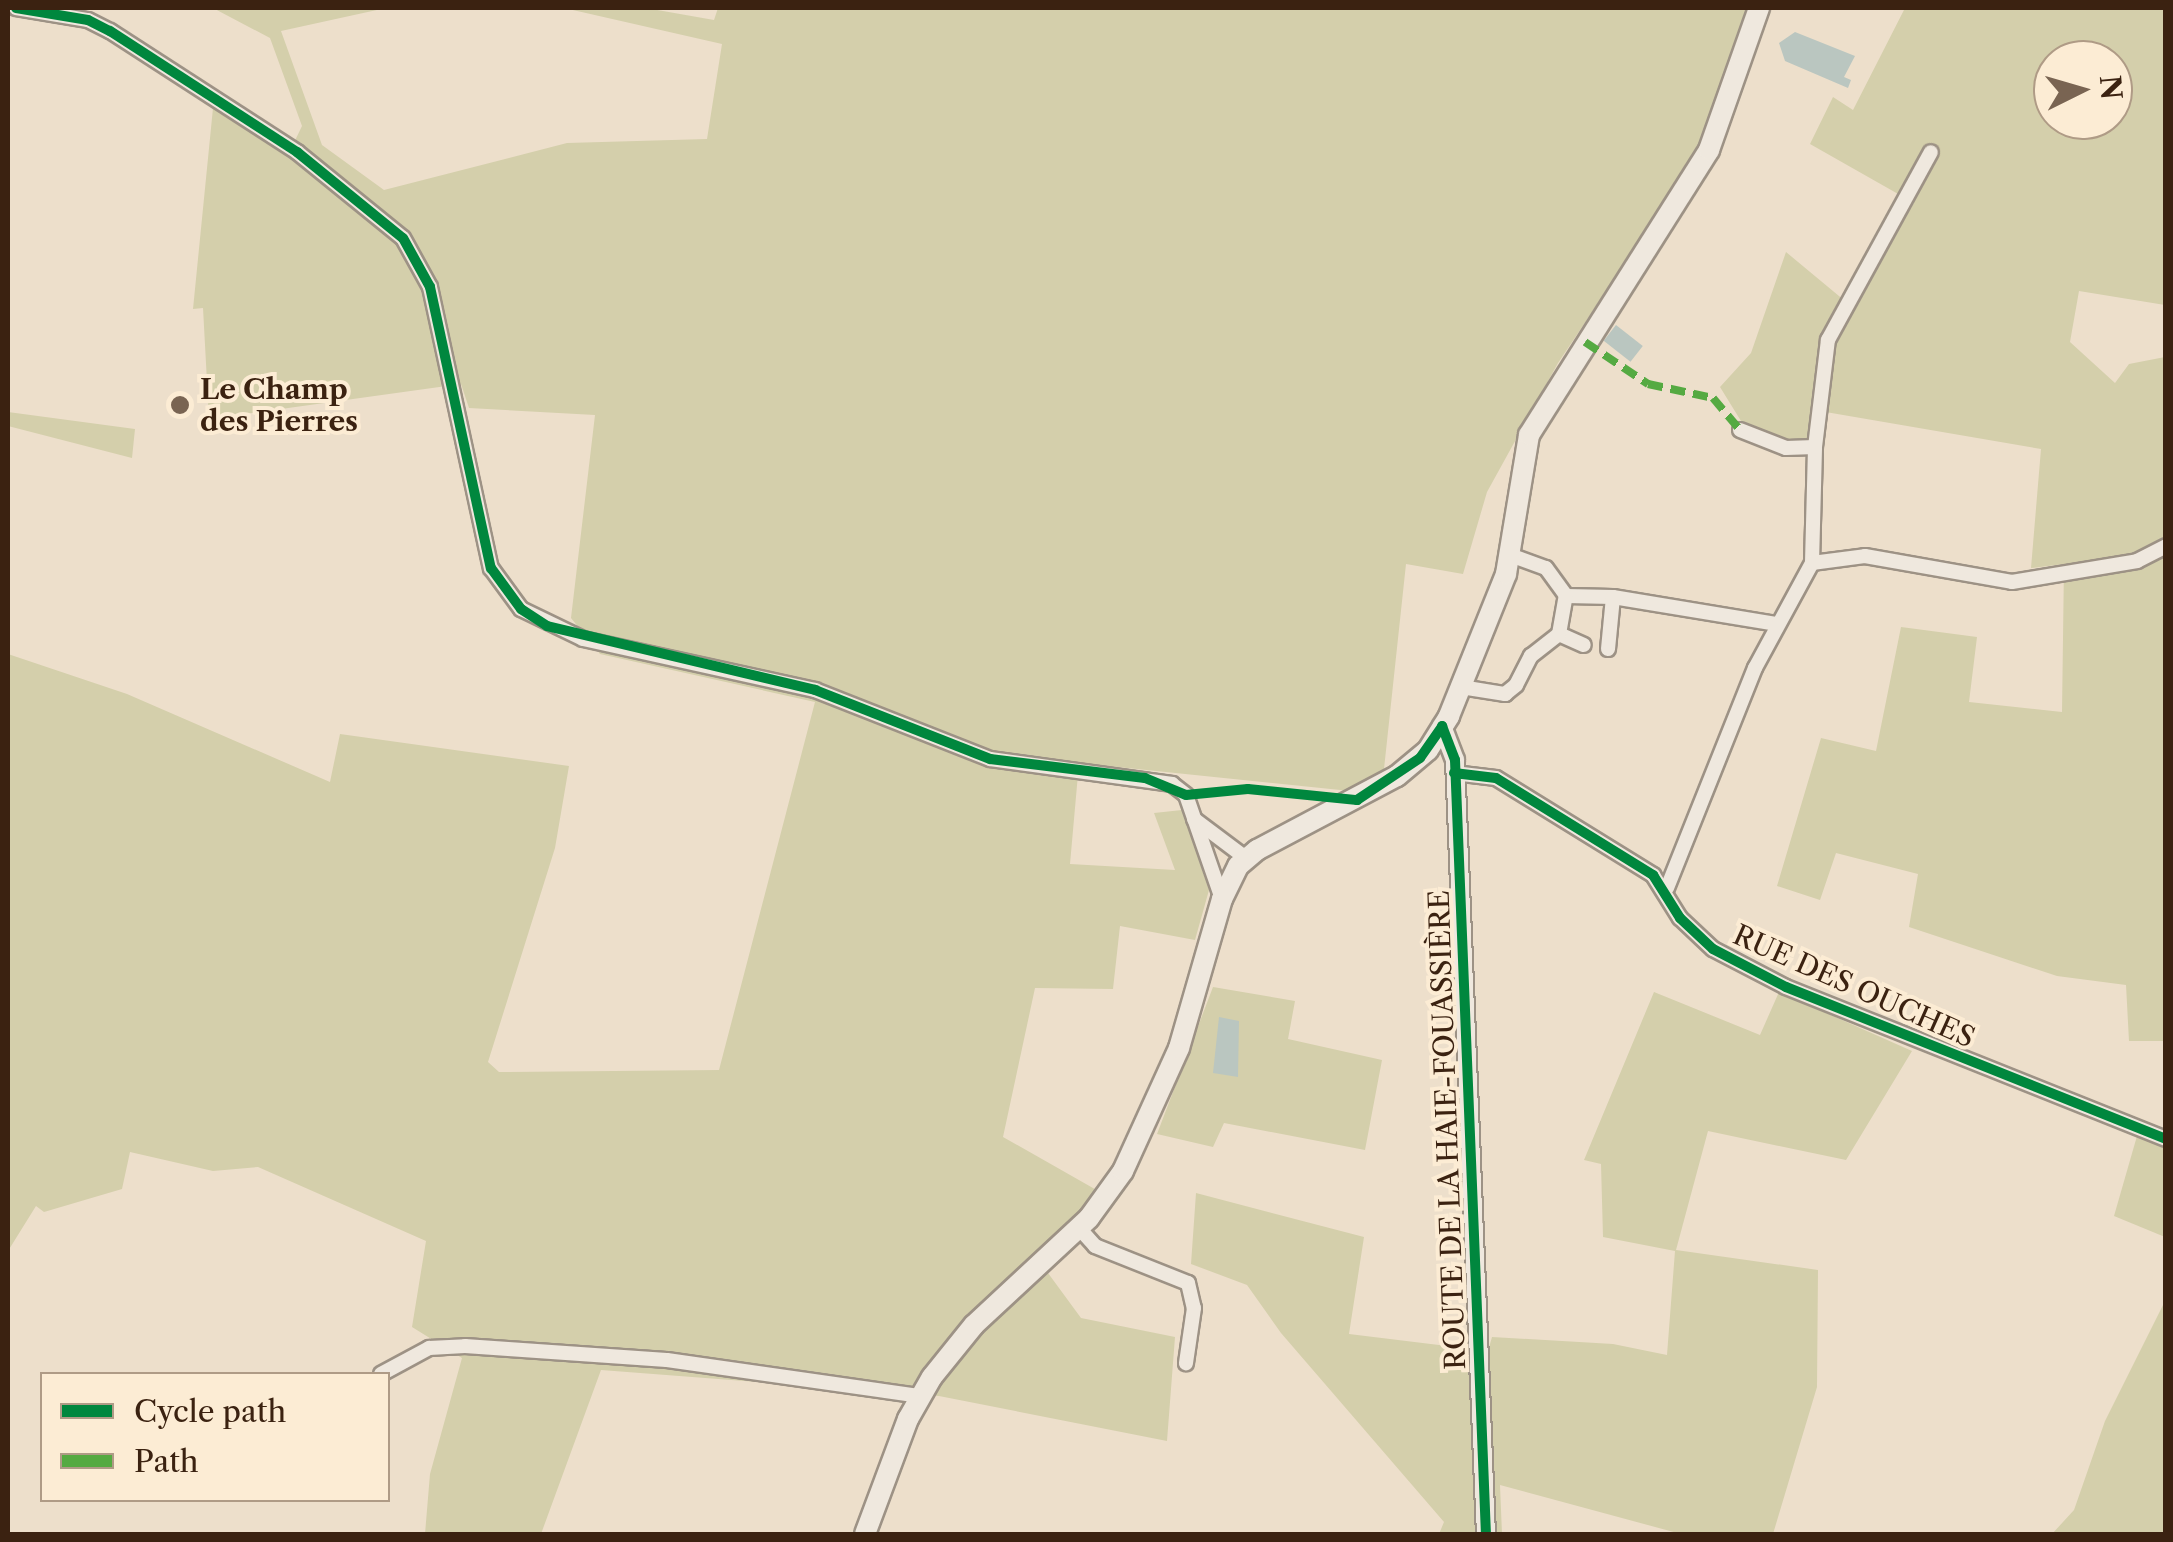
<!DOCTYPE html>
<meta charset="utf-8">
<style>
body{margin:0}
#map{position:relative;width:2173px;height:1542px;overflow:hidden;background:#eddfcb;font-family:"Libre Caslon Text",serif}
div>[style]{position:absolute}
.green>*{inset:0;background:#d4cfab}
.water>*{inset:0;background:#bac6c0;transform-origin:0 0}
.roads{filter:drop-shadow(2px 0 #9d9285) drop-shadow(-2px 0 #9d9285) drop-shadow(0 2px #9d9285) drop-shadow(0 -2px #9d9285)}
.minor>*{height:14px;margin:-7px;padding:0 7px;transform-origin:7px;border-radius:7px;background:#efe8de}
.tertiary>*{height:18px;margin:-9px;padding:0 9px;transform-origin:9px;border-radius:9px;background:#efe8de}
.secondary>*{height:20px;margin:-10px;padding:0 10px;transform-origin:10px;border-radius:10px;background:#efe8de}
.quiet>*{height:8px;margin-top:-4px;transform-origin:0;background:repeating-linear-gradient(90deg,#55aa42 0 15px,transparent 0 23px)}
.cycleway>*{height:10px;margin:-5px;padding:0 5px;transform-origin:5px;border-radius:5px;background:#00873e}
.dots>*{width:28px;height:28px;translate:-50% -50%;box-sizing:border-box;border:5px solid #fcecd4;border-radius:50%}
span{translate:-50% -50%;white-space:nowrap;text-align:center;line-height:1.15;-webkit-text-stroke:8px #fcecd4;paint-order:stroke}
.poi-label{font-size:28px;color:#3b2211;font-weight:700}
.left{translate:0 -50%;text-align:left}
.street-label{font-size:28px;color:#3b2211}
.frame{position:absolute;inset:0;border:10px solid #3b2211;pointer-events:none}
.legend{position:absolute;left:40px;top:1372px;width:350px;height:130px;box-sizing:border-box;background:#fcecd4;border:2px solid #af9b86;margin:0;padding:12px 18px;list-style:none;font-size:30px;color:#3b2211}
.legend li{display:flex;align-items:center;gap:20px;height:50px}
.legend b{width:50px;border:2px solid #af9b86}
.north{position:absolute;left:2033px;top:40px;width:100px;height:100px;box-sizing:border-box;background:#fcecd4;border:2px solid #af9b86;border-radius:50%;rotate:85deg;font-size:28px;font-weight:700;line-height:40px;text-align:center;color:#3b2211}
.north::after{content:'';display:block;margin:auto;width:35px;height:45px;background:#796452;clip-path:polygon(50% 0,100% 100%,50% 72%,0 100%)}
</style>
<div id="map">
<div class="green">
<div style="clip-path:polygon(213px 8px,386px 8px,281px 31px,322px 145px,384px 190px,567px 143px,707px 139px,722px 44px,564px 8px,646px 8px,714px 20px,718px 8px,1749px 8px,1700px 150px,1558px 363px,1487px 492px,1463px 574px,1406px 564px,1384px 769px,1350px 791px,1079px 763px,1070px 864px,1175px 870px,1154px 813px,1182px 810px,1209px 890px,1195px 940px,1120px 926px,1113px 989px,1035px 988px,1003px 1137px,1100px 1192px,1037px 1258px,1081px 1318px,1175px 1337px,1167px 1441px,939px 1396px,601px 1370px,541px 1534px,425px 1534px,430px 1474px,462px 1358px,412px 1327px,426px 1241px,258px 1167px,213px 1171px,130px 1152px,122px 1189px,44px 1212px,36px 1206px,8px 1251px,8px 654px,127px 694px,330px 782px,340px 734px,569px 766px,555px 848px,488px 1062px,499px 1072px,719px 1070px,815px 702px,600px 654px,571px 618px,595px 415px,469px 408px,461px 384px,209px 419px,203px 308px,193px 309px,213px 108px,289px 153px,302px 126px,270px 38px)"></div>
<div style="clip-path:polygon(evenodd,1905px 8px,2165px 8px,2165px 305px,2079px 291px,2070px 342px,2115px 383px,2129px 364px,2165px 357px,2165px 1041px,2129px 1041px,2126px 985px,2057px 976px,1909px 927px,1918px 874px,1836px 853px,1820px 900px,1777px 886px,1821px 738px,1876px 751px,1901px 627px,1977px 637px,1969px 702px,2062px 712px,2064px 564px,2031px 568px,2041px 449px,1814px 410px,1807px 444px,1780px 442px,1741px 421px,1720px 387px,1751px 353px,1786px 252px,1851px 306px,1914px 203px,1810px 144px,1833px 97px,1853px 110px,1905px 8px,2053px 60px,2113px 60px,2113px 120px,2053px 120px,2053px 60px)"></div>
<div style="clip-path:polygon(8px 412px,135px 429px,132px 458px,8px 426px)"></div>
<div style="clip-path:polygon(1213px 987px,1295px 1001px,1288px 1039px,1382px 1060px,1365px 1150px,1224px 1123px,1213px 1147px,1157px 1134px)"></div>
<div style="clip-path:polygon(1654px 992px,1760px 1035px,1779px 992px,1912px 1051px,1846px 1160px,1708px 1131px,1676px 1250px,1818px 1270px,1817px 1387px,1773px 1534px,1681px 1534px,1500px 1485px,1502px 1534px,1439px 1534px,1444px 1522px,1281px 1333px,1247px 1285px,1191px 1264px,1196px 1193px,1364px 1237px,1349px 1334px,1488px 1351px,1492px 1337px,1613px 1344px,1667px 1355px,1675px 1251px,1603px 1237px,1601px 1164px,1584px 1160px)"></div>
<div style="clip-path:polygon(2137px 1136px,2165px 1146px,2165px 1237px,2114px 1216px)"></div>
<div style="clip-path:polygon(2165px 1301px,2165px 1534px,2052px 1534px,2074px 1510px,2105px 1421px)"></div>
</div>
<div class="water">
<div style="clip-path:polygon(1795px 32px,1855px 56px,1844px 77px,1851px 80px,1848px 88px,1785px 61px,1779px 43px)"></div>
<div style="left:1616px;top:325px;width:34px;height:20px;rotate:38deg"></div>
<div style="clip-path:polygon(1219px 1017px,1239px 1021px,1238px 1077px,1213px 1073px)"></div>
</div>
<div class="roads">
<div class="minor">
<div style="left:16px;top:8px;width:73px;rotate:9.5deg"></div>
<div style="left:88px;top:20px;width:25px;rotate:27deg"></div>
<div style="left:110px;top:31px;width:223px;rotate:32.9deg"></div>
<div style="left:297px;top:152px;width:136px;rotate:39.1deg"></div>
<div style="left:403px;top:238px;width:56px;rotate:61.1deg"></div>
<div style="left:430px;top:287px;width:288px;rotate:77.8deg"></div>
<div style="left:491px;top:568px;width:51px;rotate:53.8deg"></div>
<div style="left:521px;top:609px;width:69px;rotate:25.8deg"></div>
<div style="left:583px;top:639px;width:238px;rotate:12.4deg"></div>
<div style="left:815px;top:690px;width:188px;rotate:21.5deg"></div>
<div style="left:990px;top:759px;width:184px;rotate:7.8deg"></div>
<div style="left:1172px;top:784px;width:18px;rotate:38deg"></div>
<div style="left:1186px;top:795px;width:110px;rotate:70.9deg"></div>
<div style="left:1740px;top:430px;width:49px;rotate:21.4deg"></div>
<div style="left:1786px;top:448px;width:29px;rotate:-2deg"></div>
<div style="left:1510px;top:555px;width:38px;rotate:20deg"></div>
<div style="left:1546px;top:568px;width:34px;rotate:54deg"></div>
<div style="left:1566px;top:596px;width:47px;rotate:1.2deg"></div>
<div style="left:1613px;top:597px;width:165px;rotate:9.4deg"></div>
<div style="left:1812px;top:563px;width:116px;rotate:-88.5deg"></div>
<div style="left:1815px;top:447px;width:108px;rotate:-83.1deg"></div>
<div style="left:1828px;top:340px;width:214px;rotate:-61.3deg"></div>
<div style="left:1559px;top:634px;width:27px;rotate:24deg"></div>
<div style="left:1608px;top:649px;width:52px;rotate:-84.5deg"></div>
<div style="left:1461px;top:687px;width:45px;rotate:9deg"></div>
<div style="left:1505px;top:694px;width:14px;rotate:-39deg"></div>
<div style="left:1516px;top:685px;width:33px;rotate:-63deg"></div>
<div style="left:1531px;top:656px;width:36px;rotate:-38deg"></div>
<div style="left:1559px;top:634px;width:39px;rotate:-80deg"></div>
<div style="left:1454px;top:773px;width:42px;rotate:6.8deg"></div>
<div style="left:1496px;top:778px;width:185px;rotate:31.7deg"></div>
<div style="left:1653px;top:875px;width:51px;rotate:57.9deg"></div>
<div style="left:1680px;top:918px;width:45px;rotate:43.2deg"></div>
<div style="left:1713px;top:949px;width:82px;rotate:27.5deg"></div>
<div style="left:1786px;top:987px;width:409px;rotate:21.8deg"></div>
<div style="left:1194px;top:819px;width:65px;rotate:36.9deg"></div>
<div style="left:1667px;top:888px;width:237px;rotate:-68.2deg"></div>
<div style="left:1755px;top:668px;width:119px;rotate:-61.5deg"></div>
<div style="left:1812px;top:563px;width:53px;rotate:-7.5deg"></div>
<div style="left:1865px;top:556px;width:149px;rotate:10deg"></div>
<div style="left:2012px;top:582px;width:127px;rotate:-9.5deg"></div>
<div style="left:2137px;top:561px;width:33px;rotate:-27deg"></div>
<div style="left:1079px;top:1228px;width:24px;rotate:48deg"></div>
<div style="left:1095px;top:1246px;width:100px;rotate:21.7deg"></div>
<div style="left:1188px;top:1283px;width:26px;rotate:77deg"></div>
<div style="left:1194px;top:1308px;width:56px;rotate:98.3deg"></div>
<div style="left:381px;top:1374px;width:55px;rotate:-28.4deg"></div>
<div style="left:429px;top:1348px;width:36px;rotate:-3deg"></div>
<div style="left:465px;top:1346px;width:202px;rotate:4deg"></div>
<div style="left:667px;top:1360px;width:256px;rotate:8.1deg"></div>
</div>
<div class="tertiary">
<div style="left:1442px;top:726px;width:36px;rotate:69deg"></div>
<div style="left:1455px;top:760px;width:775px;rotate:87.71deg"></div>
</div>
<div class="secondary">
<div style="left:865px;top:1534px;width:123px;rotate:-69.5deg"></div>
<div style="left:908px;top:1419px;width:48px;rotate:-60.3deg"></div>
<div style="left:932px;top:1377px;width:67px;rotate:-51.1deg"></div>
<div style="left:974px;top:1325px;width:157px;rotate:-42.9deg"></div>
<div style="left:1089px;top:1218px;width:58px;rotate:-54.1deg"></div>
<div style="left:1123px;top:1171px;width:135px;rotate:-65.5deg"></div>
<div style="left:1179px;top:1048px;width:155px;rotate:-73.9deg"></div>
<div style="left:1222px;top:899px;width:37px;rotate:-64deg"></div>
<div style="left:1238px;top:866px;width:25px;rotate:-40deg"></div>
<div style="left:1257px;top:850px;width:158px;rotate:-27.9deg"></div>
<div style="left:1397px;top:776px;width:40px;rotate:-40deg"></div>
<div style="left:1428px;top:750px;width:40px;rotate:-58deg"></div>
<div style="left:1449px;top:716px;width:153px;rotate:-68.1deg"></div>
<div style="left:1506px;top:574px;width:141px;rotate:-80.6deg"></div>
<div style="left:1529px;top:435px;width:337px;rotate:-57.7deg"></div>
<div style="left:1709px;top:150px;width:151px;rotate:-70.6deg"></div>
</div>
</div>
<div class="quiet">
<div style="left:1585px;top:342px;width:76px;rotate:33.7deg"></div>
<div style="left:1648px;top:384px;width:66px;rotate:12.2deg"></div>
<div style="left:1713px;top:398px;width:42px;rotate:49.8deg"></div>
</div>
<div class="cycleway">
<div style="left:16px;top:8px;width:73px;rotate:9.5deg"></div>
<div style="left:88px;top:20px;width:25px;rotate:27deg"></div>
<div style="left:110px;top:31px;width:223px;rotate:32.9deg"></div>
<div style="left:297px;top:152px;width:136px;rotate:39.1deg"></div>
<div style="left:403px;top:238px;width:56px;rotate:61.1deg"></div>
<div style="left:430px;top:287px;width:288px;rotate:77.8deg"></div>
<div style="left:491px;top:568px;width:51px;rotate:53.8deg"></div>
<div style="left:521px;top:609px;width:31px;rotate:33deg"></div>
<div style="left:547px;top:626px;width:276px;rotate:13.4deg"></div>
<div style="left:815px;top:690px;width:188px;rotate:21.5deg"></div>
<div style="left:990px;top:759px;width:156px;rotate:7deg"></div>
<div style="left:1145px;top:778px;width:44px;rotate:22.5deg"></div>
<div style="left:1186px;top:795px;width:62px;rotate:-5.5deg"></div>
<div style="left:1248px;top:789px;width:110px;rotate:5.8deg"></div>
<div style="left:1357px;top:800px;width:76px;rotate:-33.7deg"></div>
<div style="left:1420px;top:758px;width:39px;rotate:-55deg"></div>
<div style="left:1442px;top:726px;width:36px;rotate:69deg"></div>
<div style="left:1455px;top:760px;width:775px;rotate:87.71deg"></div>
<div style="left:1454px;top:773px;width:42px;rotate:6.8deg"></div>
<div style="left:1496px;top:778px;width:185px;rotate:31.7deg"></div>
<div style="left:1653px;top:875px;width:51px;rotate:57.9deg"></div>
<div style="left:1680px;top:918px;width:45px;rotate:43.2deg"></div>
<div style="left:1713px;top:949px;width:82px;rotate:27.5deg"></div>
<div style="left:1786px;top:987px;width:409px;rotate:21.8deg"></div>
</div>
<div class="dots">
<div style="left:180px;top:405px;background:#796452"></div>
</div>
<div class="poi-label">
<span class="left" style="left:200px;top:405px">Le Champ<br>des Pierres</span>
</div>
<div class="street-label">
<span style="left:1854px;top:986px;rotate:24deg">RUE DES OUCHES</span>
<span style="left:1447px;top:1130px;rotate:-92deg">ROUTE DE LA HAIE-FOUASSIÈRE</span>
</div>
<div class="frame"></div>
<ul class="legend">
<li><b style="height:12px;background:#00873e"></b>Cycle path</li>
<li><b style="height:12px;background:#55aa42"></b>Path</li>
</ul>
<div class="north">N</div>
</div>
